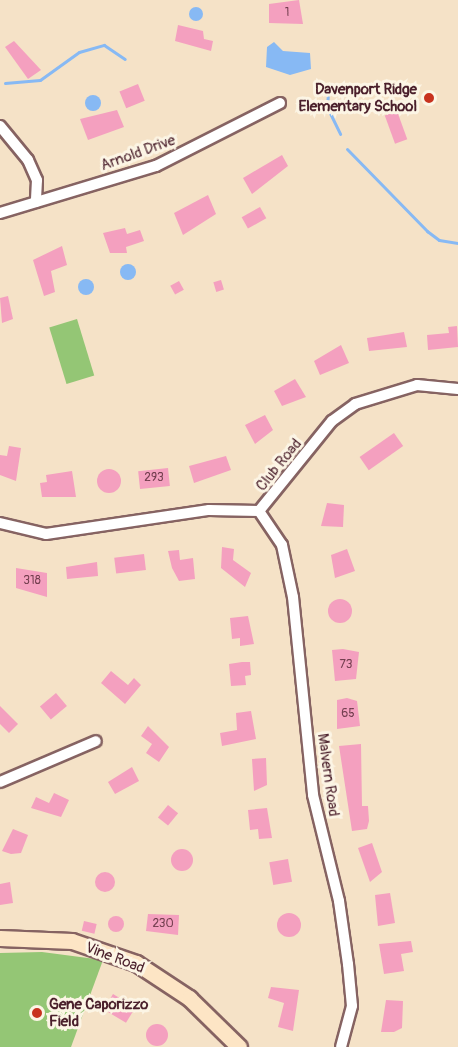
<!DOCTYPE html>
<style>
body{margin:0}
#map{position:relative;width:458px;height:1047px;overflow:hidden;background:#f5e2c7;font-family:Pangolin,sans-serif}
div>[style]{position:absolute}
.green>*{inset:0;background:#94c675;transform-origin:0 0}
.water>*{inset:0;background:#87b9f4}
.round{border-radius:50%}
.stream>*{height:3px;margin:-1.5px;padding:0 1.5px;transform-origin:1.5px;border-radius:1.5px;background:#87b9f4}
.building>*{inset:0;background:#f4a0bf;transform-origin:0 0}
.roads{filter:drop-shadow(2px 0 #866362) drop-shadow(-2px 0 #866362) drop-shadow(0 2px #866362) drop-shadow(0 -2px #866362)}
.street>*{height:10px;margin:-5px;padding:0 5px;transform-origin:5px;border-radius:5px;background:#fff}
.secondary>*{height:15px;margin:-7.5px;padding:0 7.5px;transform-origin:7.5px;border-radius:7.5px;background:#fde5c5}
.dots>*{width:16px;height:16px;translate:-50% -50%;box-sizing:border-box;border:3px solid #fcf5e5;border-radius:50%}
span{translate:-50% -50%;white-space:nowrap;text-align:center;line-height:1.15;-webkit-text-stroke:6px #fcf5e5;paint-order:stroke}
.number-label{font-size:12px;color:#743f50}
.number-label span{-webkit-text-stroke-width:0}
.poi-label{font-size:15px;color:#4a1f2b;font-weight:700}
.right{translate:-100% -50%;text-align:right}
.left{translate:0 -50%;text-align:left}
.street-label{font-size:15px;color:#4a1f2b}
</style>
<div id="map">
<div class="green">
<div style="left:77px;top:319px;width:59px;height:29px;rotate:73deg"></div>
<div style="clip-path:polygon(42px 952px,103px 960px,71px 1047px,0 1047px,0 953px)"></div>
</div>
<div class="water">
<div class="round" style="left:189px;top:7px;width:14px;height:14px"></div>
<div style="clip-path:polygon(274px 42px,283px 51px,310px 53px,311px 69px,290px 75px,266px 67px,267px 47px)"></div>
<div class="round" style="left:85px;top:95px;width:16px;height:16px"></div>
<div class="round" style="left:120px;top:264px;width:16px;height:16px"></div>
<div class="round" style="left:78px;top:279px;width:16px;height:16px"></div>
</div>
<div class="stream">
<div style="left:5px;top:83px;width:35px;rotate:-5deg"></div>
<div style="left:40px;top:80px;width:48px;rotate:-35.7deg"></div>
<div style="left:79px;top:52px;width:26px;rotate:-16deg"></div>
<div style="left:104px;top:45px;width:25px;rotate:34deg"></div>
<div style="left:328px;top:93px;width:14px;rotate:94deg"></div>
<div style="left:327px;top:107px;width:30px;rotate:64deg"></div>
<div style="left:347px;top:149px;width:115px;rotate:45.7deg"></div>
<div style="left:427px;top:231px;width:15px;rotate:37deg"></div>
<div style="left:439px;top:240px;width:19px;rotate:9deg"></div>
</div>
<div class="building">
<div style="clip-path:polygon(299px 0,303px 24px,269px 23px,269px 4px)"></div>
<div style="clip-path:polygon(178px 25px,203px 31px,204px 39px,213px 41px,211px 51px,175px 41px)"></div>
<div style="clip-path:polygon(14px 41px,41px 70px,28px 79px,5px 47px)"></div>
<div style="left:138px;top:84px;width:18px;height:20px;rotate:68deg"></div>
<div style="clip-path:polygon(117px 110px,124px 127px,88px 140px,80px 119px)"></div>
<div style="left:397px;top:111px;width:30px;height:13px;rotate:70deg"></div>
<div style="clip-path:polygon(282px 155px,288px 166px,252px 194px,243px 178px)"></div>
<div style="clip-path:polygon(208px 195px,216px 214px,183px 235px,174px 213px)"></div>
<div style="left:260px;top:207px;width:13px;height:21px;rotate:61deg"></div>
<div style="clip-path:polygon(125px 228px,127px 234px,140px 230px,144px 241px,126px 247px,127px 253px,110px 253px,103px 233px)"></div>
<div style="clip-path:polygon(62px 246px,67px 265px,51px 271px,55px 292px,44px 296px,33px 260px)"></div>
<div style="left:221px;top:280px;width:10px;height:8px;rotate:73deg"></div>
<div style="left:179px;top:281px;width:10px;height:10px;rotate:61deg"></div>
<div style="clip-path:polygon(8px 296px,13px 319px,2px 323px,0 298px)"></div>
<div style="clip-path:polygon(457px 326px,458px 347px,428px 350px,427px 335px,449px 333px,448px 327px)"></div>
<div style="clip-path:polygon(404px 332px,407px 347px,369px 351px,367px 338px)"></div>
<div style="clip-path:polygon(341px 345px,349px 363px,320px 375px,314px 361px)"></div>
<div style="clip-path:polygon(295px 379px,306px 397px,282px 406px,274px 391px)"></div>
<div style="clip-path:polygon(265px 415px,273px 430px,255px 444px,245px 425px)"></div>
<div style="left:394px;top:433px;width:16px;height:42px;rotate:55deg"></div>
<div style="clip-path:polygon(9px 446px,21px 448px,16px 481px,0 475px,0 455px,7px 456px)"></div>
<div style="clip-path:polygon(226px 456px,231px 470px,194px 483px,189px 466px)"></div>
<div style="left:168px;top:468px;width:18px;height:30px;rotate:84deg"></div>
<div class="round" style="left:97px;top:469px;width:24px;height:24px"></div>
<div style="clip-path:polygon(72px 471px,76px 497px,42px 497px,40px 483px,47px 482px,46px 475px)"></div>
<div style="clip-path:polygon(327px 503px,344px 505px,343px 527px,321px 526px)"></div>
<div style="clip-path:polygon(222px 547px,234px 549px,233px 560px,251px 573px,245px 587px,221px 568px)"></div>
<div style="clip-path:polygon(347px 549px,355px 571px,335px 578px,331px 555px)"></div>
<div style="clip-path:polygon(179px 550px,180px 560px,193px 558px,195px 579px,179px 581px,172px 568px,168px 551px)"></div>
<div style="left:144px;top:554px;width:16px;height:30px;rotate:83deg"></div>
<div style="clip-path:polygon(97px 562px,98px 576px,67px 579px,66px 567px)"></div>
<div style="clip-path:polygon(16px 568px,47px 573px,47px 597px,16px 588px)"></div>
<div class="round" style="left:328px;top:599px;width:24px;height:24px"></div>
<div style="clip-path:polygon(248px 616px,254px 644px,240px 646px,240px 638px,232px 639px,230px 618px)"></div>
<div style="clip-path:polygon(343px 649px,359px 652px,356px 679px,335px 681px,332px 650px)"></div>
<div style="clip-path:polygon(242px 662px,250px 662px,251px 675px,245px 676px,246px 685px,231px 686px,229px 664px)"></div>
<div style="clip-path:polygon(111px 671px,128px 685px,134px 678px,141px 685px,125px 704px,101px 683px)"></div>
<div style="left:56px;top:693px;width:17px;height:21px;rotate:50deg"></div>
<div style="clip-path:polygon(347px 698px,357px 701px,360px 726px,337px 729px,337px 700px)"></div>
<div style="clip-path:polygon(0 706px,18px 724px,9px 733px,0 724px)"></div>
<div style="clip-path:polygon(251px 711px,256px 739px,222px 746px,220px 733px,237px 730px,236px 713px)"></div>
<div style="clip-path:polygon(148px 726px,169px 747px,159px 762px,146px 753px,152px 744px,141px 736px)"></div>
<div style="clip-path:polygon(361px 744px,362px 806px,368px 806px,369px 821px,367px 829px,352px 831px,339px 746px)"></div>
<div style="clip-path:polygon(266px 758px,267px 785px,254px 791px,252px 759px)"></div>
<div style="clip-path:polygon(132px 767px,139px 781px,115px 794px,108px 782px)"></div>
<div style="clip-path:polygon(54px 793px,69px 800px,61px 817px,31px 808px,36px 797px,49px 803px)"></div>
<div style="left:168px;top:805px;width:13px;height:16px;rotate:39deg"></div>
<div style="clip-path:polygon(267px 808px,272px 838px,259px 839px,258px 829px,250px 830px,248px 810px)"></div>
<div style="clip-path:polygon(13px 829px,28px 835px,21px 853px,11px 854px,2px 851px)"></div>
<div style="clip-path:polygon(372px 843px,382px 872px,370px 882px,358px 848px)"></div>
<div class="round" style="left:171px;top:849px;width:22px;height:22px"></div>
<div style="left:288px;top:859px;width:23px;height:19px;rotate:80deg"></div>
<div class="round" style="left:95px;top:872px;width:20px;height:20px"></div>
<div style="clip-path:polygon(10px 882px,13px 903px,0 905px,0 884px)"></div>
<div style="clip-path:polygon(390px 893px,395px 923px,378px 926px,375px 895px)"></div>
<div class="round" style="left:277px;top:913px;width:24px;height:24px"></div>
<div style="clip-path:polygon(148px 914px,179px 915px,178px 935px,146px 931px)"></div>
<div class="round" style="left:108px;top:916px;width:16px;height:16px"></div>
<div style="left:84px;top:921px;width:13px;height:10px;rotate:13deg"></div>
<div style="clip-path:polygon(411px 941px,413px 952px,401px 954px,404px 971px,384px 974px,379px 944px)"></div>
<div style="clip-path:polygon(271px 987px,299px 990px,293px 1031px,278px 1027px,284px 1003px,268px 998px)"></div>
<div style="left:113px;top:994px;width:26px;height:18px;rotate:31deg"></div>
<div style="clip-path:polygon(386px 1000px,403px 1001px,402px 1028px,394px 1032px,381px 1032px)"></div>
<div class="round" style="left:146px;top:1024px;width:22px;height:22px"></div>
</div>
<div class="roads">
<div class="street">
<div style="left:0;top:126px;width:44px;rotate:50.5deg"></div>
<div style="left:28px;top:160px;width:22px;rotate:66deg"></div>
<div style="left:37px;top:180px;width:22px;rotate:93deg"></div>
<div style="left:0;top:213px;width:163px;rotate:-16.8deg"></div>
<div style="left:156px;top:166px;width:139px;rotate:-26.9deg"></div>
<div style="left:259px;top:511px;width:41px;rotate:55.9deg"></div>
<div style="left:282px;top:545px;width:53px;rotate:78.1deg"></div>
<div style="left:293px;top:597px;width:199px;rotate:84.2deg"></div>
<div style="left:313px;top:795px;width:109px;rotate:76.2deg"></div>
<div style="left:339px;top:901px;width:64px;rotate:81.9deg"></div>
<div style="left:348px;top:964px;width:42px;rotate:84.6deg"></div>
<div style="left:352px;top:1006px;width:42px;rotate:105deg"></div>
<div style="left:0;top:523px;width:47px;rotate:13.4deg"></div>
<div style="left:46px;top:534px;width:165px;rotate:-8.4deg"></div>
<div style="left:209px;top:510px;width:50px;rotate:1.1deg"></div>
<div style="left:259px;top:511px;width:116px;rotate:-51deg"></div>
<div style="left:332px;top:421px;width:29px;rotate:-36deg"></div>
<div style="left:355px;top:404px;width:65px;rotate:-17deg"></div>
<div style="left:417px;top:385px;width:41px;rotate:5.6deg"></div>
<div style="left:0;top:782px;width:104px;rotate:-23.1deg"></div>
</div>
<div class="secondary">
<div style="left:0;top:938px;width:72px;rotate:2.4deg"></div>
<div style="left:72px;top:941px;width:68px;rotate:19deg"></div>
<div style="left:136px;top:963px;width:64px;rotate:33.4deg"></div>
<div style="left:189px;top:998px;width:70px;rotate:44.4deg"></div>
</div>
</div>
<div class="dots">
<div style="left:429px;top:98px;background:#c8321e"></div>
<div style="left:37px;top:1013px;background:#c8321e"></div>
</div>
<div class="number-label">
<span style="left:287px;top:13px">1</span>
<span style="left:154px;top:478px">293</span>
<span style="left:32px;top:581px">318</span>
<span style="left:346px;top:665px">73</span>
<span style="left:348px;top:714px">65</span>
<span style="left:163px;top:924px">230</span>
</div>
<div class="poi-label">
<span class="right" style="left:417px;top:98px">Davenport Ridge<br>Elementary School</span>
<span class="left" style="left:49px;top:1013px">Gene Caporizzo<br>Field</span>
</div>
<div class="street-label">
<span style="left:138px;top:153px;rotate:-20deg">Arnold Drive</span>
<span style="left:279px;top:465px;rotate:-51deg">Club Road</span>
<span style="left:328px;top:775px;rotate:82deg">Malvern Road</span>
<span style="left:115px;top:958px;rotate:21deg">Vine Road</span>
</div>
</div>
